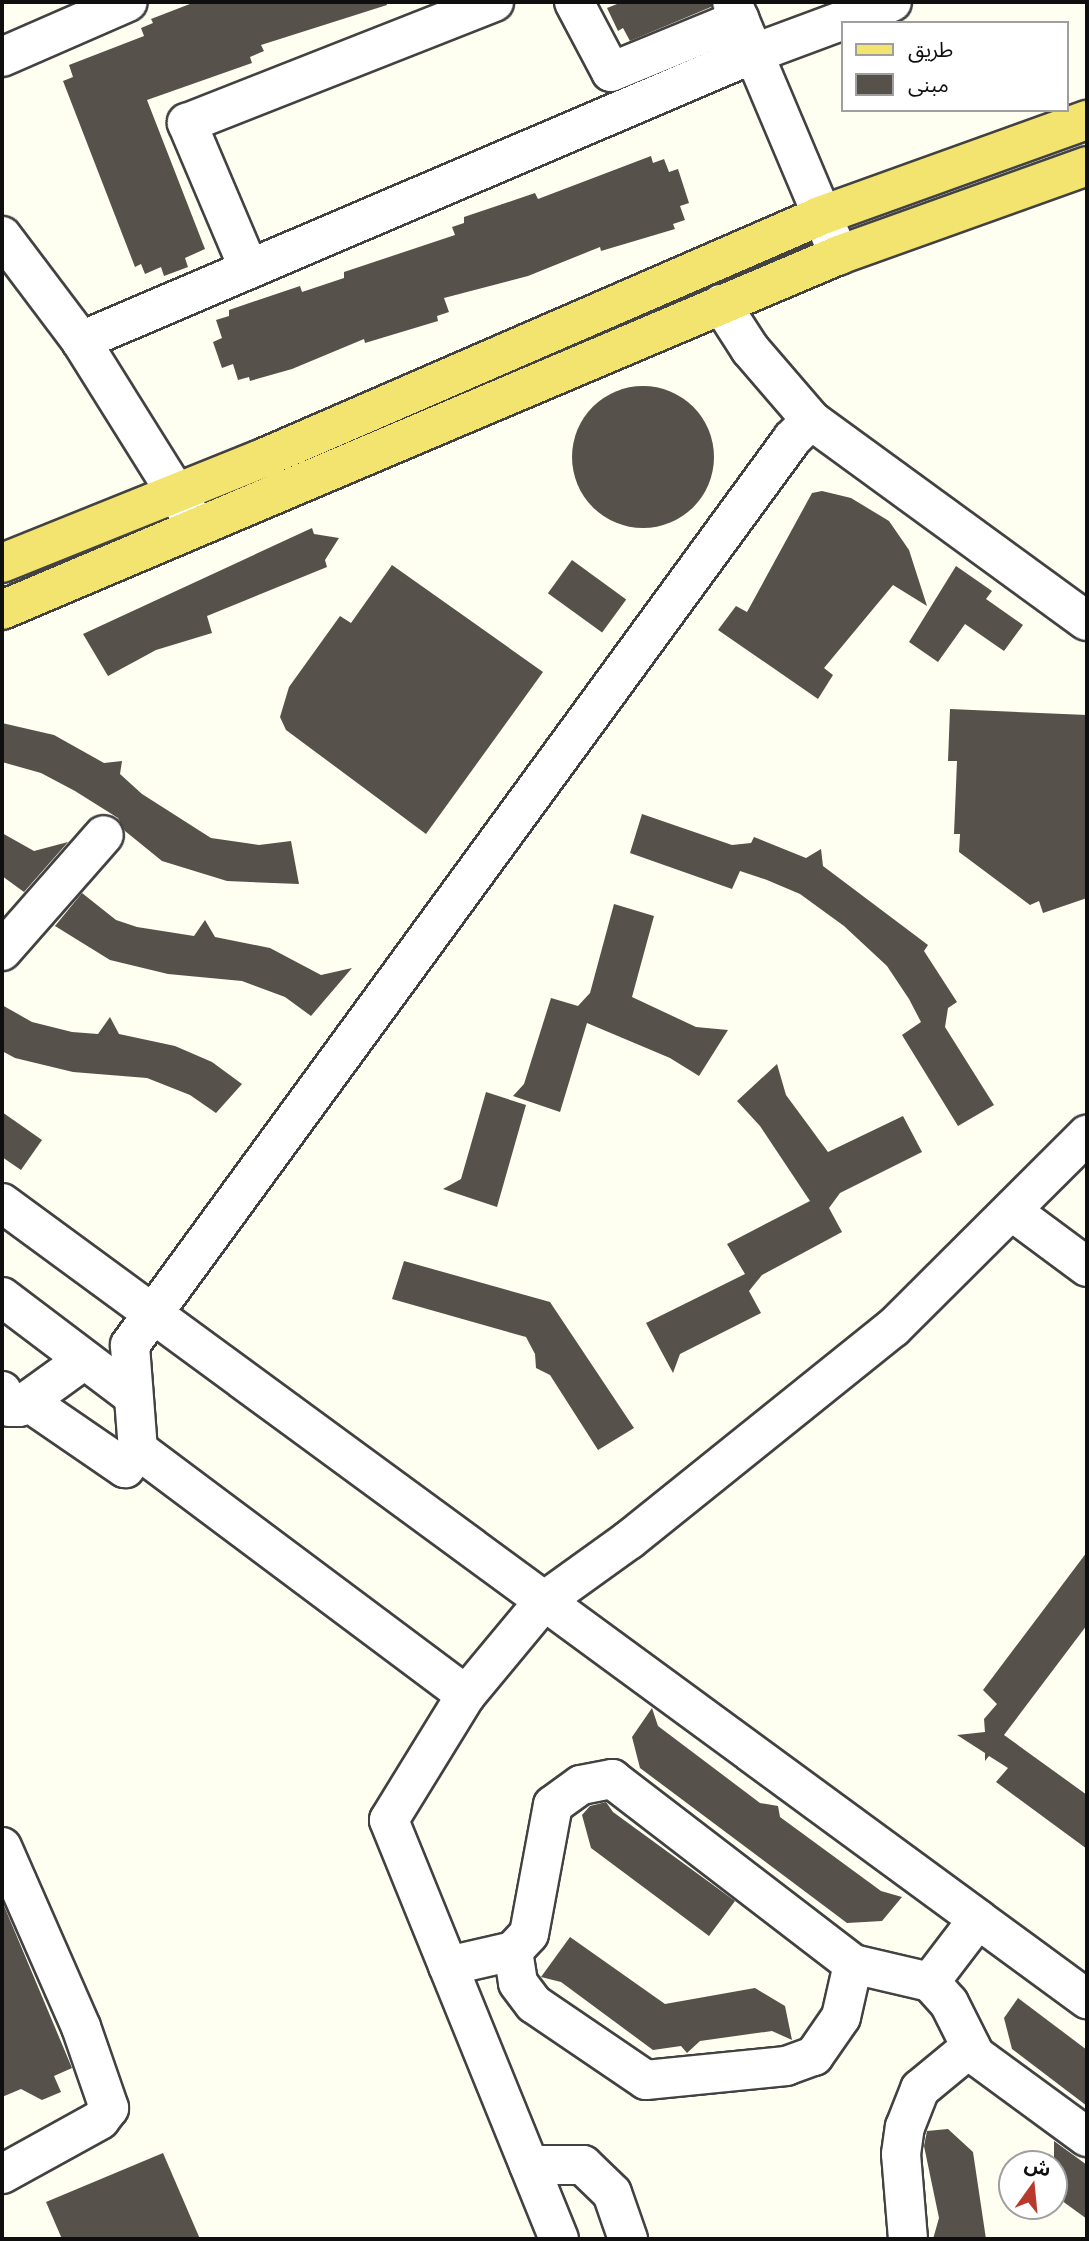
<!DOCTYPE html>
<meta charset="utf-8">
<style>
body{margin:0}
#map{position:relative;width:1089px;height:2241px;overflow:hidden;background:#fefef1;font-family:"PT Serif","Noto Sans Arabic",serif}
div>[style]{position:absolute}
.building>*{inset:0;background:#57514b;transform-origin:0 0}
.round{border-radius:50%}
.roads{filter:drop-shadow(2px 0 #424242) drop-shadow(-2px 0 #424242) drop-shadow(0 2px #424242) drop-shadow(0 -2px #424242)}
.minor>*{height:38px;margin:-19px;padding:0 19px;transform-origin:19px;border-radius:19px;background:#fff}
.major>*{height:38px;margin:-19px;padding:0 19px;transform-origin:19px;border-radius:19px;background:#f2e46e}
span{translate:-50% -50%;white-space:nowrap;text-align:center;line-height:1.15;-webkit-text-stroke:7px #fff;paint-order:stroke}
.frame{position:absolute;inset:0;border:4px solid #0f0f0f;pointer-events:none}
.legend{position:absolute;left:841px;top:21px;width:228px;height:91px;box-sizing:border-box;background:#fff;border:2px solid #9f9f9f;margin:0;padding:9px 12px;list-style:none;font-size:21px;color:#0f0f0f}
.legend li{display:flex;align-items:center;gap:14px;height:35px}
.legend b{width:35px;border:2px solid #9f9f9f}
.north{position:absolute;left:998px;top:2150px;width:70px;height:70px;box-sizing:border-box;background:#fff;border:2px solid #9f9f9f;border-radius:50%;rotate:15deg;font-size:19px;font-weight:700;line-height:28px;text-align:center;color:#0f0f0f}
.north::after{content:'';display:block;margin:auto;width:24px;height:32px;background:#b83a2d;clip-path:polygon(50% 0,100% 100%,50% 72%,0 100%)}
</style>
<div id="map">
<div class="building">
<div style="clip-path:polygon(195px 2px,386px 2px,387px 5px,261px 45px,264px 51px,250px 57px,252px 63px,147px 100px,205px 249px,185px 258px,188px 267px,164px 276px,161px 267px,145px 274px,141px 264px,135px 267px,63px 81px,73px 77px,69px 65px,144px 36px,141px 28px,153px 23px,151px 19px)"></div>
<div style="clip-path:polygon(622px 2px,711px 2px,711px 7px,630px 41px,623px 28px,618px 31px,607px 8px)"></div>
<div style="clip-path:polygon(651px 156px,653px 163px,664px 159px,669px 172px,678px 169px,689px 203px,680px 206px,685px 220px,673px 224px,675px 229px,601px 251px,600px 247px,528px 276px,444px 298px,449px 312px,437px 316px,438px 321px,365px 343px,364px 339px,292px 369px,250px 381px,249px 377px,238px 380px,233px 364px,222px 368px,213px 342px,222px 338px,216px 320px,229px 316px,229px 310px,300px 286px,302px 292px,344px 278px,344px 272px,455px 235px,452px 227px,464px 223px,464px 217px,535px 193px,538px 199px)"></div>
<div class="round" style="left:572px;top:386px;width:142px;height:142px"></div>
<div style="clip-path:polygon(822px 491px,851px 498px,889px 521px,909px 550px,927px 606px,893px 585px,824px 668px,833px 675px,818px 699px,718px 630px,736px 606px,747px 612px,812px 493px)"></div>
<div style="clip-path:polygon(312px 528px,314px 534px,339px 538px,325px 560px,327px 567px,207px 616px,212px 633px,156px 650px,108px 676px,83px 634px)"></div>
<div style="left:572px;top:560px;width:67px;height:41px;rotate:36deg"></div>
<div style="clip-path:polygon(392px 565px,543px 672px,426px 834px,286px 730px,280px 717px,289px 687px,340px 616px,351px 623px)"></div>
<div style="clip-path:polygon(956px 566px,992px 591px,986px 599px,1023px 625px,1004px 651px,965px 624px,938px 662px,909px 642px)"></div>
<div style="clip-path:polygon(950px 709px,1087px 715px,1087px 898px,1043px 913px,1039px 901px,1030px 905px,959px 852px,960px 834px,954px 834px,957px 761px,948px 761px)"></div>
<div style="clip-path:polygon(2px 723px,54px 735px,104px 763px,122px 761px,120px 774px,142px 794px,211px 838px,259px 845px,291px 841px,299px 884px,227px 881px,162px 861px,125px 831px,118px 818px,75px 791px,41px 773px,2px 762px)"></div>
<div style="clip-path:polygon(642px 814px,732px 845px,751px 843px,754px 837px,806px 858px,821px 849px,823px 866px,928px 945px,924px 951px,957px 1002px,948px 1008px,945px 1027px,994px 1105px,958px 1126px,902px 1035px,921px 1022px,909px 999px,887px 966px,844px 926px,800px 894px,767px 880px,740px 871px,732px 889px,630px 853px)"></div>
<div style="clip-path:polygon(2px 833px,34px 851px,68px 842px,24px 892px,2px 876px)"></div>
<div style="clip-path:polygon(82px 893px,116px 920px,137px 927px,194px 936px,205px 920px,215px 937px,270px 948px,321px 975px,352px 968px,311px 1016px,285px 997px,242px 981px,168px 974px,110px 960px,55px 926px)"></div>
<div style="clip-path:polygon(614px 904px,654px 916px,632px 997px,696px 1027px,728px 1030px,699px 1076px,670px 1058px,587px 1023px,560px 1112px,513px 1096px,524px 1084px,551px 998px,578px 1006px,590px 993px)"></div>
<div style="clip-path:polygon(2px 1005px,32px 1022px,72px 1032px,98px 1034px,110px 1017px,119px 1034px,175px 1046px,212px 1062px,242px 1084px,216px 1113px,190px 1095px,147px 1078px,73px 1072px,15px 1058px,2px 1051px)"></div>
<div style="clip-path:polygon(777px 1064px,786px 1095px,828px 1152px,903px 1116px,922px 1152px,840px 1193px,829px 1208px,842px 1232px,762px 1275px,749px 1291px,761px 1313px,680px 1354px,673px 1373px,646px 1323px,745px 1274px,727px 1244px,810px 1201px,760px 1126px,737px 1101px)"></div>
<div style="clip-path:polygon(486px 1092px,526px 1105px,497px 1207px,443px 1189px,461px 1179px)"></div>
<div style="clip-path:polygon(2px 1112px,42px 1140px,21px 1170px,2px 1157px)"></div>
<div style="clip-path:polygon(404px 1261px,550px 1302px,634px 1428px,598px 1450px,550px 1375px,536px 1368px,535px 1354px,526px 1337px,392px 1299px)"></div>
<div style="clip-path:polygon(1087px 1552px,1087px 1625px,1004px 1735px,1087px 1795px,1087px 1849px,996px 1782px,1008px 1768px,989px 1756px,985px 1761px,985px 1753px,957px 1735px,985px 1732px,984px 1719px,997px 1704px,983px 1690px)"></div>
<div style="clip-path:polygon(652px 1708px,658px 1726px,760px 1803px,778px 1806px,780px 1817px,881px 1891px,902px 1897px,882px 1921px,847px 1923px,640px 1768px,632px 1737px)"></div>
<div style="clip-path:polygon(606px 1802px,613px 1812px,735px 1901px,709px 1936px,591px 1848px,582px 1815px,590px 1806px)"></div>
<div style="clip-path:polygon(2px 1901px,72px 2068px,54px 2076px,61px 2092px,42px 2100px,21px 2089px,2px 2097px)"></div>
<div style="clip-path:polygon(570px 1937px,665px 2004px,755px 1988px,785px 2006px,792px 2040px,772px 2031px,700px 2041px,687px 2053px,681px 2046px,653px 2050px,561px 1982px,541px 1977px)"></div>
<div style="clip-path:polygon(1018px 1998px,1087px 2050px,1087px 2106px,1012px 2049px,1004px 2018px)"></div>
<div style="clip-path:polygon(948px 2129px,973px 2152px,986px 2239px,933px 2239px,939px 2218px,924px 2146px,927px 2131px)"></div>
<div style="clip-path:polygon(1054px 2141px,1087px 2165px,1087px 2219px,1054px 2195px)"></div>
<div style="clip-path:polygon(163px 2153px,200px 2239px,62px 2239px,46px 2202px)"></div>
</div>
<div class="roads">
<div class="minor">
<div style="left:574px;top:2px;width:79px;rotate:62.1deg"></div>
<div style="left:611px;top:72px;width:139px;rotate:-22.3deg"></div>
<div style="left:732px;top:2px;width:275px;rotate:67.1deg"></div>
<div style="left:2px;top:57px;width:137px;rotate:-23.6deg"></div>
<div style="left:2px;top:236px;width:131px;rotate:53deg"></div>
<div style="left:81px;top:341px;width:213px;rotate:58deg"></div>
<div style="left:249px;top:269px;width:159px;rotate:-113deg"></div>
<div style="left:187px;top:123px;width:330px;rotate:-21.5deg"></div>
<div style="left:721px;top:304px;width:54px;rotate:57.2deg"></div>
<div style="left:750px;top:349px;width:94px;rotate:49.3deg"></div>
<div style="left:811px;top:420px;width:341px;rotate:36.1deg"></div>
<div style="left:81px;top:341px;width:733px;rotate:-23.14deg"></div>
<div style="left:755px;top:53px;width:146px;rotate:-20.4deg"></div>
<div style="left:2px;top:951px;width:154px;rotate:-48.7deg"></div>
<div style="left:2px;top:1203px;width:1346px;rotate:36.27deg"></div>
<div style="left:1013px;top:1212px;width:92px;rotate:36.6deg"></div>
<div style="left:2px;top:1297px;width:164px;rotate:37.1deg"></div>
<div style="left:2px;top:1391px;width:17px;rotate:66deg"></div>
<div style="left:9px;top:1407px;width:10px"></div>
<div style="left:19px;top:1407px;width:80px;rotate:-35.9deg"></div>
<div style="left:27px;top:1401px;width:119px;rotate:34.4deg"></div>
<div style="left:125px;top:1468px;width:22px;rotate:-54deg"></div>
<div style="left:466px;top:1695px;width:409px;rotate:-143.2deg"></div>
<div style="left:138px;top:1450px;width:105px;rotate:-94.4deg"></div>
<div style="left:130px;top:1345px;width:1122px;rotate:-53.84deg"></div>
<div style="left:792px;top:439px;width:27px;rotate:-45deg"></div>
<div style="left:2px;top:1847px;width:197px;rotate:66.3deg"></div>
<div style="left:81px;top:2027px;width:86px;rotate:70.9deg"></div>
<div style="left:109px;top:2108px;width:15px;rotate:127deg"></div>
<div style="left:100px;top:2120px;width:112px;rotate:151.1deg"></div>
<div style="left:513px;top:1951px;width:32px;rotate:81deg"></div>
<div style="left:518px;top:1983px;width:26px;rotate:53deg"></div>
<div style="left:534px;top:2004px;width:135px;rotate:34.2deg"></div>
<div style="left:646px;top:2080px;width:141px;rotate:-5.7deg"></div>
<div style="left:786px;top:2066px;width:30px;rotate:-20deg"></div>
<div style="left:814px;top:2056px;width:47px;rotate:-55.3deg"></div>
<div style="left:841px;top:2017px;width:54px;rotate:-77.2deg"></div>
<div style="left:448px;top:1966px;width:67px;rotate:-13deg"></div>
<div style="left:513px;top:1951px;width:23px;rotate:-47deg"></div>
<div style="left:529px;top:1934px;width:131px;rotate:-79.5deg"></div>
<div style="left:553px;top:1805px;width:34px;rotate:-36deg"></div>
<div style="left:581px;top:1785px;width:32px;rotate:-11deg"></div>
<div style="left:612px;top:1779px;width:304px;rotate:37.5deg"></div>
<div style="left:853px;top:1964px;width:79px;rotate:13.2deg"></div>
<div style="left:930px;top:1982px;width:28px;rotate:48deg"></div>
<div style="left:949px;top:2003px;width:58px;rotate:63.4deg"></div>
<div style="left:975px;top:2055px;width:139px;rotate:36.2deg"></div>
<div style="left:930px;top:1982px;width:79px;rotate:-52.7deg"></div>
<div style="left:529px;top:2165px;width:54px"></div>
<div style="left:583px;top:2165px;width:40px;rotate:44deg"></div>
<div style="left:612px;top:2193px;width:49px;rotate:70.8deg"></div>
<div style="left:559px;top:2239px;width:452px;rotate:-112.1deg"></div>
<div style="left:389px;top:1820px;width:147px;rotate:-58.4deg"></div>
<div style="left:466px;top:1695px;width:122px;rotate:-50.3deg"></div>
<div style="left:544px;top:1601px;width:105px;rotate:-35.7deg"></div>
<div style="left:629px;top:1540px;width:339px;rotate:-38.8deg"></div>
<div style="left:893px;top:1328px;width:274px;rotate:-44.9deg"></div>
<div style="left:908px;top:2239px;width:85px;rotate:-94.7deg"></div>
<div style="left:901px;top:2154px;width:27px;rotate:-82deg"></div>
<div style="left:905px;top:2127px;width:41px;rotate:-68.5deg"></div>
<div style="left:920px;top:2089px;width:66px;rotate:-39.5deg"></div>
</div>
<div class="major">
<div style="left:2px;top:563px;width:279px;rotate:-21.9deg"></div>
<div style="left:261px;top:459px;width:610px;rotate:-23.49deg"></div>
<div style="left:820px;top:216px;width:284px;rotate:-19.8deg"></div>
<div style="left:2px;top:610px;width:909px;rotate:-22.98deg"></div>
<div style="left:839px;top:255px;width:263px;rotate:-19.7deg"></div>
</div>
</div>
<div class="frame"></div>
<ul class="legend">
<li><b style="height:9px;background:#f2e46e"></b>طريق</li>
<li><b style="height:19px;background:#57514b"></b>مبنى</li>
</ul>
<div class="north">ش</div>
</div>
